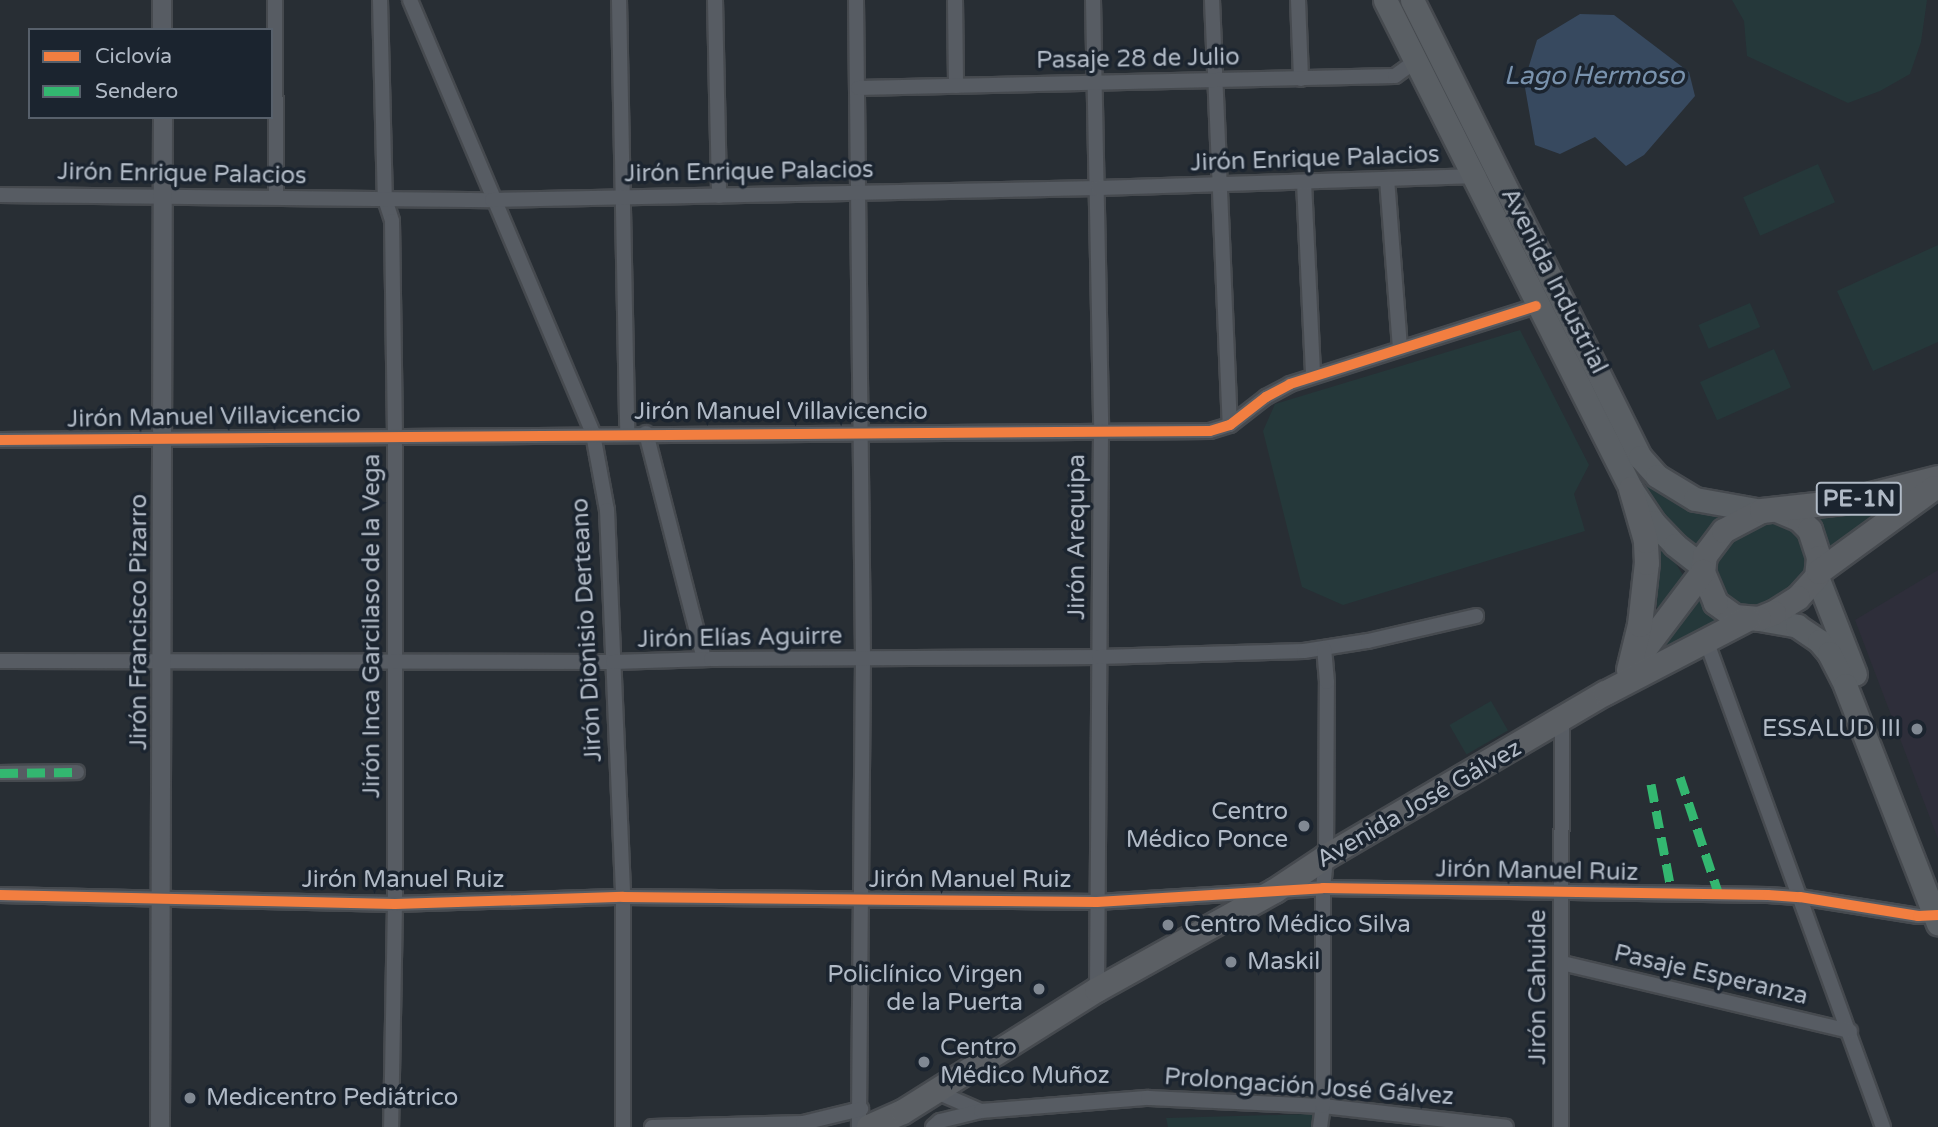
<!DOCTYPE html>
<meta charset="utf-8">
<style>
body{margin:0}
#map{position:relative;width:1938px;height:1127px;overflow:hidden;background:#282e34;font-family:"Varela Round",sans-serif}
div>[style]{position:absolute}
.medical>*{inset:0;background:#2e2e3a}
.green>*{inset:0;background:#25383a;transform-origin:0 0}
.water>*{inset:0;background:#37495f}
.roads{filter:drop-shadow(2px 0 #464a4f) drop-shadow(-2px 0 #464a4f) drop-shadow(0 2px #464a4f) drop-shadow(0 -2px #464a4f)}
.minor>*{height:14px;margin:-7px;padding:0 7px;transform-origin:7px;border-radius:7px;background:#575c63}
.tertiary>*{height:18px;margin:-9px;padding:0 9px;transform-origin:9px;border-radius:9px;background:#575c63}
.primary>*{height:23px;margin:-11.5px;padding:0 11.5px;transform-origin:11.5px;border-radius:11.5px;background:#5a5f64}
.trunk>*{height:24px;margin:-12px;padding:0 12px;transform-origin:12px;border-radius:12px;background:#5b5f64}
.quiet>*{height:9px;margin-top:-4.5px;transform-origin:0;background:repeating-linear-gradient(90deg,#33b770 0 18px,transparent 0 27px)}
.cycleway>*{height:10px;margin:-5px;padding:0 5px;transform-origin:5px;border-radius:5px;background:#f27e40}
.dots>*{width:19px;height:19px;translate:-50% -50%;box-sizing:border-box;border:4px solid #1b242f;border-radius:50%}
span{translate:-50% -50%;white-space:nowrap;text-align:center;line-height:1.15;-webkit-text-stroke:7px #1b242f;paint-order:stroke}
.shield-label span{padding:2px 5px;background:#1b242f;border:2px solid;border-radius:5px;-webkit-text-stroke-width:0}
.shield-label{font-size:23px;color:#b1bac6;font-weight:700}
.street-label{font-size:24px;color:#b1bac6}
.poi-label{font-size:24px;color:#b1bac6}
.right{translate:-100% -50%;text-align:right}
.left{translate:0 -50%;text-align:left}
.water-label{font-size:26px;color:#7992ad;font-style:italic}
.legend{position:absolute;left:28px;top:28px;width:245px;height:91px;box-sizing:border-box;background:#1b242f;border:2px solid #57606b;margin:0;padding:9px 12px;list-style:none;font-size:21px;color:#b1bac6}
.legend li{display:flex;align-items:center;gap:14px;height:35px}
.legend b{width:35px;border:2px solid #57606b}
</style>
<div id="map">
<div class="medical">
<div style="clip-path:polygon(1938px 570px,1938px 839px,1855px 620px)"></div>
</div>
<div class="green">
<div style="clip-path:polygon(1732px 0,1927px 0,1921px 42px,1910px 74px,1880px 91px,1848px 103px,1747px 56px,1744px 21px)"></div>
<div style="left:1818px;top:164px;width:42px;height:82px;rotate:66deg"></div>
<div style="clip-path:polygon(1494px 186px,1633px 463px,1649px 484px,1670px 499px,1723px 518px,1707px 531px,1696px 555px,1661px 524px,1491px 187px)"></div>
<div style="clip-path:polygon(1938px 245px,1938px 342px,1873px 371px,1837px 291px)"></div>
<div style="left:1750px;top:303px;width:26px;height:56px;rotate:67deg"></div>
<div style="clip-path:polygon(1520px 330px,1589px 465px,1574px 494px,1585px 531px,1343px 605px,1302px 587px,1263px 431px,1275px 404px)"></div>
<div style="left:1774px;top:349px;width:42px;height:81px;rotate:66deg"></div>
<div style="clip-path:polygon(1918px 492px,1830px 554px,1816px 514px)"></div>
<div style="clip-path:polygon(1774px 520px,1791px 528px,1798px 537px,1805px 553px,1804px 576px,1801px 582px,1760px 608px,1746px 608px,1724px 598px,1713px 568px,1719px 550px,1743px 529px)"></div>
<div style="clip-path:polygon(1661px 540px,1683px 575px,1657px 615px,1658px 541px)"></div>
<div style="clip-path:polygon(1698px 594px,1719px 621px,1654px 657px)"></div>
<div style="left:1491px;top:701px;width:34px;height:48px;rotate:60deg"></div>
<div style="clip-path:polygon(1313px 1114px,1311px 1127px,1168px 1127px,1166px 1118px)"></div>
</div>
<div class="water">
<div style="clip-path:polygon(1580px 14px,1614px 15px,1689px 72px,1695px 96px,1644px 155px,1626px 166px,1595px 137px,1560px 154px,1535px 145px,1524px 82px,1537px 40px)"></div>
</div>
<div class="roads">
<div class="minor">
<div style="left:275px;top:0;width:197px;rotate:89.7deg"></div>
<div style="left:380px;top:0;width:199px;rotate:88.6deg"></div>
<div style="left:385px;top:199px;width:23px;rotate:72deg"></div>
<div style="left:392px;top:221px;width:215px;rotate:89.2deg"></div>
<div style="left:395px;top:436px;width:468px;rotate:90deg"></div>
<div style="left:395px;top:904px;width:223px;rotate:91deg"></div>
<div style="left:410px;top:0;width:471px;rotate:67.1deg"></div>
<div style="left:593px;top:434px;width:77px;rotate:79.6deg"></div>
<div style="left:607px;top:510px;width:387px;rotate:87.6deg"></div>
<div style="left:623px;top:897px;width:230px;rotate:90deg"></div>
<div style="left:619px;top:0;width:434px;rotate:88.9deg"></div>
<div style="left:715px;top:0;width:196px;rotate:88.8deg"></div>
<div style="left:856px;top:0;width:659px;rotate:89.39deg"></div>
<div style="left:863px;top:659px;width:468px;rotate:90.5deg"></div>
<div style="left:955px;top:0;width:86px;rotate:89.3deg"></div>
<div style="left:1093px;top:0;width:431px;rotate:88.9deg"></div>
<div style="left:1101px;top:431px;width:559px;rotate:90.41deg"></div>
<div style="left:1212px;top:0;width:425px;rotate:87.6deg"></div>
<div style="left:1298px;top:0;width:79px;rotate:87.8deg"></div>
<div style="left:858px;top:88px;width:537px;rotate:-1.28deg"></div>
<div style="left:1395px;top:76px;width:24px;rotate:-36deg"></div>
<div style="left:1387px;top:179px;width:170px;rotate:85.6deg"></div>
<div style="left:1304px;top:182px;width:193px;rotate:87.3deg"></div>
<div style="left:0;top:195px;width:492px;rotate:0.6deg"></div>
<div style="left:492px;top:200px;width:606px;rotate:-1.13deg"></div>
<div style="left:1098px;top:188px;width:381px;rotate:-1.8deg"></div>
<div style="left:646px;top:433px;width:233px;rotate:75.6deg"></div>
<div style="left:0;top:440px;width:1210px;rotate:-0.43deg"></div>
<div style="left:1210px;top:431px;width:21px;rotate:-17deg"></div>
<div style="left:1230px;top:425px;width:46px;rotate:-37.9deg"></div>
<div style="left:1266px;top:397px;width:27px;rotate:-28deg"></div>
<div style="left:1290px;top:384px;width:258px;rotate:-17.6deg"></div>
<div style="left:1706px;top:640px;width:518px;rotate:70.03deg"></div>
<div style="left:0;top:661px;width:613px;rotate:0.09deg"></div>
<div style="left:613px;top:662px;width:98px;rotate:-1.8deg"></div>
<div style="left:711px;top:659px;width:388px;rotate:-0.3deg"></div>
<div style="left:1099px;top:657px;width:205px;rotate:-1.7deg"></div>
<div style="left:1304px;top:651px;width:65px;rotate:-8.9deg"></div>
<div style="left:1368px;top:641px;width:111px;rotate:-13deg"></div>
<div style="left:0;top:773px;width:77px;rotate:-0.7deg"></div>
<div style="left:0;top:895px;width:395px;rotate:1.3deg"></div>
<div style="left:395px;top:904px;width:228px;rotate:-1.8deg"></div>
<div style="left:623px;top:897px;width:474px;rotate:0.6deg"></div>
<div style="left:1097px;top:902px;width:226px;rotate:-3.5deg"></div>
<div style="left:1323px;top:888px;width:445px;rotate:0.9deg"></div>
<div style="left:1768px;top:895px;width:32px;rotate:4deg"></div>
<div style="left:1800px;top:897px;width:120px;rotate:9.1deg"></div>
<div style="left:1918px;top:916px;width:20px;rotate:-3deg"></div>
<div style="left:1562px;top:963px;width:296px;rotate:13.3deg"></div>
<div style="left:937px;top:1092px;width:48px;rotate:23.4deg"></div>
<div style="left:652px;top:1127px;width:151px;rotate:-1.5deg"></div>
<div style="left:803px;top:1123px;width:60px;rotate:-13.6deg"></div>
<div style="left:933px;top:1127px;width:9px;rotate:-41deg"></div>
<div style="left:940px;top:1121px;width:42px;rotate:-13.7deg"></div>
<div style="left:981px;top:1111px;width:168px;rotate:-4.5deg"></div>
<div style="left:1148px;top:1098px;width:175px;rotate:2.6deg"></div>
<div style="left:1323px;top:1106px;width:184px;rotate:6.5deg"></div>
<div style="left:1320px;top:1127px;width:21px;rotate:-82deg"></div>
<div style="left:1323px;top:1106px;width:218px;rotate:-90deg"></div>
<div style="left:1323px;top:888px;width:31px;rotate:-84deg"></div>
<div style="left:1326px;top:857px;width:175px;rotate:-89.7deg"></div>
<div style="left:1327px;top:682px;width:33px;rotate:-95deg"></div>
<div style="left:1561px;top:1127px;width:406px;rotate:-89.9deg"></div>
</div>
<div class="tertiary">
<div style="left:162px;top:0;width:30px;rotate:90deg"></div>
<div style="left:160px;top:1127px;width:1010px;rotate:-89.83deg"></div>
</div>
<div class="primary">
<div style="left:1385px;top:0;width:547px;rotate:63.29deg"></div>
<div style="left:1631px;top:489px;width:40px;rotate:56deg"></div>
<div style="left:1653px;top:522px;width:32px;rotate:46deg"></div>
<div style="left:1675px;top:545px;width:36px;rotate:38deg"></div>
<div style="left:1412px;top:0;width:511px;rotate:63.49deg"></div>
<div style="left:1640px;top:457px;width:25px;rotate:48deg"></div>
<div style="left:1657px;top:476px;width:44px;rotate:31.2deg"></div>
<div style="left:1695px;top:499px;width:68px;rotate:10.2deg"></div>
<div style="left:1817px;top:577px;width:104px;rotate:68.6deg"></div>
<div style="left:1759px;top:619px;width:39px;rotate:10deg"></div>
<div style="left:1797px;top:626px;width:27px;rotate:34deg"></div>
<div style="left:1819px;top:641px;width:16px;rotate:50deg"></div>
<div style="left:1829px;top:653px;width:36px;rotate:63deg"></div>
<div style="left:1845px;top:685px;width:256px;rotate:68.7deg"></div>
</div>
<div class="trunk">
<div style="left:1777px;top:510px;width:25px;rotate:23deg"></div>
<div style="left:1800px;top:520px;width:14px;rotate:45deg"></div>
<div style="left:1810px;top:530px;width:29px;rotate:72deg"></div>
<div style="left:1819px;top:558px;width:19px;rotate:96deg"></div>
<div style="left:1817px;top:577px;width:28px;rotate:132deg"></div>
<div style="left:1798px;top:598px;width:28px;rotate:148deg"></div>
<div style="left:1774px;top:613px;width:16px;rotate:158deg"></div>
<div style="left:1759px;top:619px;width:24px;rotate:-175deg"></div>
<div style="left:1735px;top:617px;width:24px;rotate:-144deg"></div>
<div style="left:1716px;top:603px;width:34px;rotate:-113deg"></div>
<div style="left:1703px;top:572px;width:16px;rotate:-83deg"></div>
<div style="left:1705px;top:556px;width:31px;rotate:-53deg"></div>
<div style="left:1724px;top:531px;width:43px;rotate:-27.8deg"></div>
<div style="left:1762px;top:511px;width:82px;rotate:-6.3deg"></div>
<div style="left:1844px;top:502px;width:97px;rotate:-14.3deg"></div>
<div style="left:1819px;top:572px;width:142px;rotate:-36.1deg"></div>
<div style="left:1635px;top:662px;width:113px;rotate:-52.9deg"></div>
<div style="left:1629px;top:670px;width:46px;rotate:-76.3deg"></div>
<div style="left:1640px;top:625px;width:62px;rotate:-83.6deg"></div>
<div style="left:1647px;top:563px;width:22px;rotate:-93deg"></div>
<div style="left:1646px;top:541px;width:54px;rotate:-106.1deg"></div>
<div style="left:869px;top:1127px;width:37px;rotate:-24deg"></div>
<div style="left:903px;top:1112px;width:229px;rotate:-32.2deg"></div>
<div style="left:1097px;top:990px;width:204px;rotate:-29.1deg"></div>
<div style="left:1275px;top:891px;width:61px;rotate:-33.7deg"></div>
<div style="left:1326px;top:857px;width:324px;rotate:-30.4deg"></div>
<div style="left:1606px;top:693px;width:160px;rotate:-27.5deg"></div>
</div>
</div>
<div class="quiet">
<div style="left:0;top:773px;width:77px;rotate:-0.7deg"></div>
<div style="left:1680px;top:777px;width:124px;rotate:71.7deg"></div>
<div style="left:1651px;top:784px;width:112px;rotate:79.2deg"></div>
</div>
<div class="cycleway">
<div style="left:0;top:440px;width:1210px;rotate:-0.43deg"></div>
<div style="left:1210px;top:431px;width:21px;rotate:-17deg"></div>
<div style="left:1230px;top:425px;width:46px;rotate:-37.9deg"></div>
<div style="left:1266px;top:397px;width:27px;rotate:-28deg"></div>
<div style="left:1290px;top:384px;width:258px;rotate:-17.6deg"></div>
<div style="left:0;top:895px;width:395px;rotate:1.3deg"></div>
<div style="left:395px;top:904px;width:228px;rotate:-1.8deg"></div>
<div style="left:623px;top:897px;width:474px;rotate:0.6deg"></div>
<div style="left:1097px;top:902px;width:226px;rotate:-3.5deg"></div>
<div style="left:1323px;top:888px;width:445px;rotate:0.9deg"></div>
<div style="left:1768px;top:895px;width:32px;rotate:4deg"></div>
<div style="left:1800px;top:897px;width:120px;rotate:9.1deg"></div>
<div style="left:1918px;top:916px;width:20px;rotate:-3deg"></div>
</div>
<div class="dots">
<div style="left:1917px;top:729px;background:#818993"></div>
<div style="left:1304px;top:826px;background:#818993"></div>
<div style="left:1168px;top:925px;background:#818993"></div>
<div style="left:1231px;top:962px;background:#818993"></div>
<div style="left:1039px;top:989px;background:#818993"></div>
<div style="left:924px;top:1062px;background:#818993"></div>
<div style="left:190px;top:1098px;background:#818993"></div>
</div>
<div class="shield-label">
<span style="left:1859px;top:499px">PE-1N</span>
</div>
<div class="street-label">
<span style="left:1138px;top:59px;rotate:-1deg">Pasaje 28 de Julio</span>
<span style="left:1315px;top:159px;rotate:-2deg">Jirón Enrique Palacios</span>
<span style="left:749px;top:172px;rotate:-1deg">Jirón Enrique Palacios</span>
<span style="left:182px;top:174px;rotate:1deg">Jirón Enrique Palacios</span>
<span style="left:1554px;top:281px;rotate:63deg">Avenida Industrial</span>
<span style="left:781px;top:412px">Jirón Manuel Villavicencio</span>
<span style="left:214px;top:417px;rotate:-1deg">Jirón Manuel Villavicencio</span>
<span style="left:1077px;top:537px;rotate:-90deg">Jirón Arequipa</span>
<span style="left:139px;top:622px;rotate:-90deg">Jirón Francisco Pizarro</span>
<span style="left:372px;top:626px;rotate:-90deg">Jirón Inca Garcilaso de la Vega</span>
<span style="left:587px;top:630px;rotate:-93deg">Jirón Dionisio Derteano</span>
<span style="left:740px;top:638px;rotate:-1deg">Jirón Elías Aguirre</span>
<span style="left:1419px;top:804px;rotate:-30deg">Avenida José Gálvez</span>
<span style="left:1537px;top:871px;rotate:1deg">Jirón Manuel Ruiz</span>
<span style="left:403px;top:880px">Jirón Manuel Ruiz</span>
<span style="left:970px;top:880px">Jirón Manuel Ruiz</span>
<span style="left:1711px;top:975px;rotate:13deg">Pasaje Esperanza</span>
<span style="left:1538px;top:987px;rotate:-90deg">Jirón Cahuide</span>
<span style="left:1309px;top:1087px;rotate:4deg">Prolongación José Gálvez</span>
</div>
<div class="poi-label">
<span class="right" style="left:1901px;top:729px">ESSALUD III</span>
<span class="right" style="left:1288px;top:826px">Centro<br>Médico Ponce</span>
<span class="left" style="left:1184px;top:925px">Centro Médico Silva</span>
<span class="left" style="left:1247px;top:962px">Maskil</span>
<span class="right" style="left:1023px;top:989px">Policlínico Virgen<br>de la Puerta</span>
<span class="left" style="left:940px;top:1062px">Centro<br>Médico Muñoz</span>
<span class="left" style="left:206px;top:1098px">Medicentro Pediátrico</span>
</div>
<div class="water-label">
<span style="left:1594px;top:76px">Lago Hermoso</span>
</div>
<ul class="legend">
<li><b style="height:9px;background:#f27e40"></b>Ciclovía</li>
<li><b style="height:9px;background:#33b770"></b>Sendero</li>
</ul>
</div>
